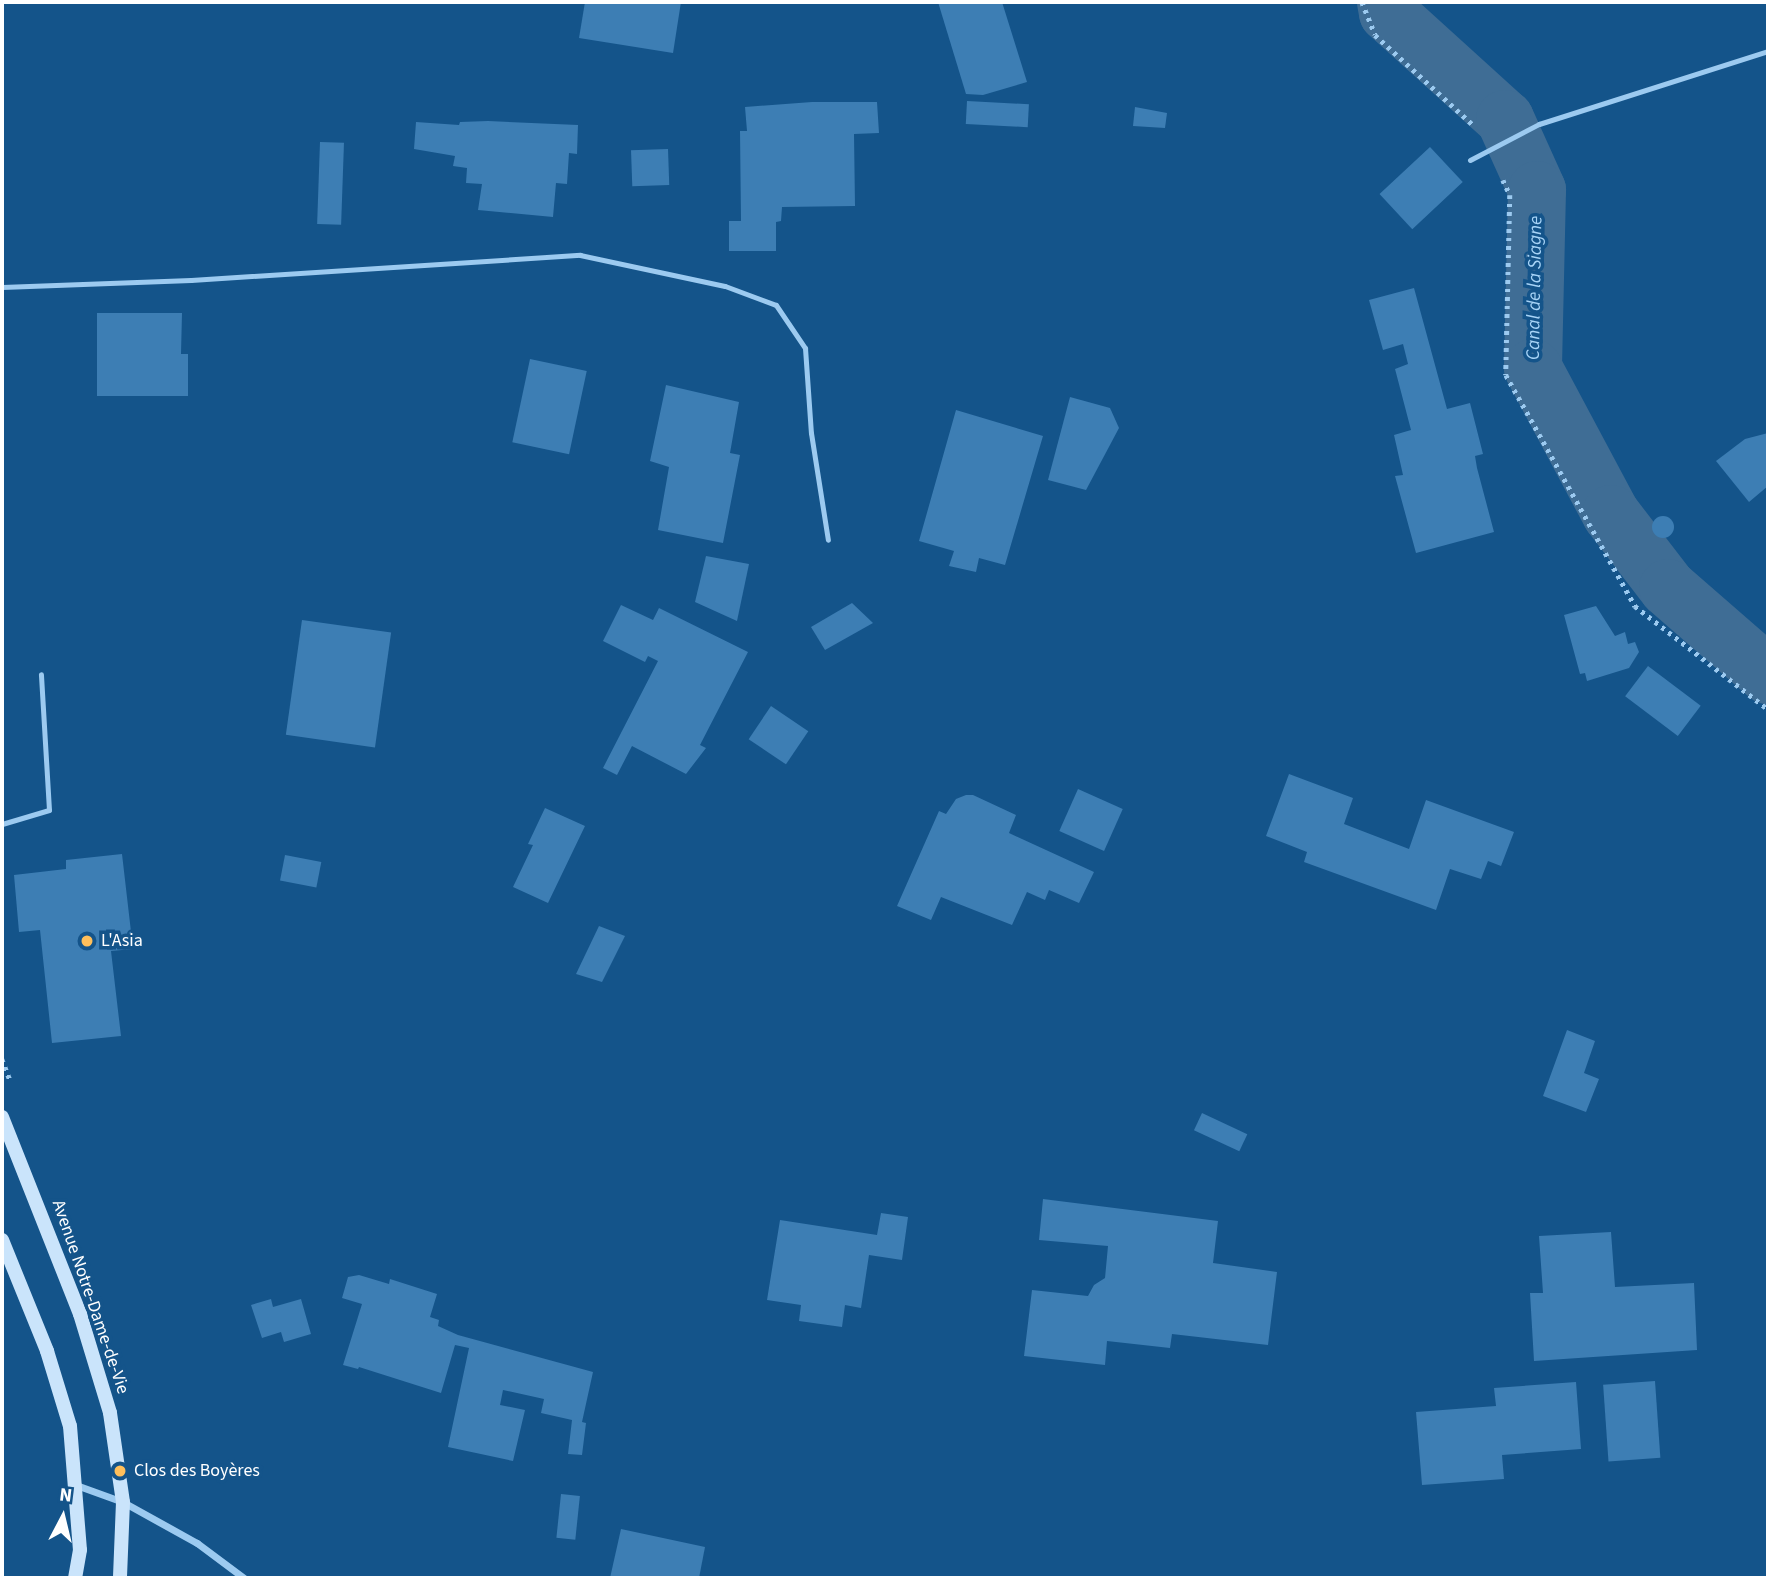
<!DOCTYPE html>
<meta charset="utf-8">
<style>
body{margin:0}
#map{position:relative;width:1770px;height:1580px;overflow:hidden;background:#14548a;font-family:"Source Sans 3",sans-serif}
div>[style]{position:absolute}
.canal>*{height:58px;margin:-29px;padding:0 29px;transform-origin:29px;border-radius:29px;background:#3f6d95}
.building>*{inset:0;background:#3d7eb4;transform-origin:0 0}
.round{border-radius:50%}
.path>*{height:4.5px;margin-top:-2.25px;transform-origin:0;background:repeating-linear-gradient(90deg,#9ccaf0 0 3.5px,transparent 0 8.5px)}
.lane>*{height:5px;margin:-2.5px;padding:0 2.5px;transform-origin:2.5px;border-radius:2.5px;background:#9ccaf0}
.street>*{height:7px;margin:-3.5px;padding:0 3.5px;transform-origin:3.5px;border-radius:3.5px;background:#9ccaf0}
.secondary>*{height:14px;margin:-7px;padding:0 7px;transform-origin:7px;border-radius:7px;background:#cae4fb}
.dots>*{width:19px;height:19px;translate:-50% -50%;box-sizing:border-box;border:4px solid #14548a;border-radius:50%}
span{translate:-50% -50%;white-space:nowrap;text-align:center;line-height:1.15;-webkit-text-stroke:7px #14548a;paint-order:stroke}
.poi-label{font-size:18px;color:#fff}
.left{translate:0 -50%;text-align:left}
.street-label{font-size:18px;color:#fff}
.water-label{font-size:19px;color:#a8d4f7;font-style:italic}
.frame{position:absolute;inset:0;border:4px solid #fff;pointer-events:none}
.north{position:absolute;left:28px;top:1482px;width:70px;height:70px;-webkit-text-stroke:5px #14548a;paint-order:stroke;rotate:7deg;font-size:19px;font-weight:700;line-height:28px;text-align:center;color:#fff}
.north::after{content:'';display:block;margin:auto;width:24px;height:32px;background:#fff;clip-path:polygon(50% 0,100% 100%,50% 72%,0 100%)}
</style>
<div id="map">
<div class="canal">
<div style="left:1386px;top:2px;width:11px;rotate:80deg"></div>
<div style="left:1388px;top:13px;width:158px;rotate:42.2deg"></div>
<div style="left:1505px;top:119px;width:78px;rotate:65.7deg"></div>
<div style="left:1537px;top:190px;width:178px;rotate:91.3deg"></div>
<div style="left:1533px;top:368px;width:166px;rotate:61.9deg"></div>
<div style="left:1611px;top:514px;width:93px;rotate:52.4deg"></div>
<div style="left:1668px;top:588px;width:133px;rotate:41deg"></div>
</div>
<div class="building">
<div style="clip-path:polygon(585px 2px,681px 2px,673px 53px,579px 38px)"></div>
<div style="clip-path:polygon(938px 2px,1002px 2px,1027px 82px,983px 95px,966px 94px)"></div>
<div style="left:967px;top:101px;width:62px;height:23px;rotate:3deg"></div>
<div style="clip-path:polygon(812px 102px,877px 102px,879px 133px,854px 134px,855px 206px,782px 207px,781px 221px,776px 222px,776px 251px,729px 251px,729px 221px,741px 221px,740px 131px,747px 131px,745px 107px)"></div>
<div style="clip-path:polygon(1135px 107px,1167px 113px,1165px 128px,1133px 126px)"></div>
<div style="clip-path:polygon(488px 121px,578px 125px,577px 154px,569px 153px,567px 184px,556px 183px,553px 217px,478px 210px,482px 184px,466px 183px,467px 168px,453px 166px,455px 156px,414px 149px,416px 122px,459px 125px,460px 122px)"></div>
<div style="left:320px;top:142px;width:24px;height:82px;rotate:2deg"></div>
<div style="left:1430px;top:147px;width:48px;height:69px;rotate:47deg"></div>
<div style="left:668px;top:149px;width:36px;height:37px;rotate:88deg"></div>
<div style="clip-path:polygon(1414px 288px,1447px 409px,1470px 403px,1483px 454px,1475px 456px,1477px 468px,1494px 532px,1416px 553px,1395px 476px,1403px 475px,1394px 435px,1411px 430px,1395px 369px,1408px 364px,1403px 344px,1383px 350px,1369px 300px)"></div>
<div style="clip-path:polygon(97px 313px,182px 313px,181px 354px,188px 354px,188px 396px,97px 396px)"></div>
<div style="left:530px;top:359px;width:58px;height:85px;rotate:12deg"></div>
<div style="clip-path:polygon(666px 385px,739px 402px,730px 453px,740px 455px,723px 543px,658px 530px,669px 467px,650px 461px)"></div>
<div style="clip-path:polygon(1070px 397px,1110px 408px,1119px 428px,1086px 490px,1048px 480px)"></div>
<div style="clip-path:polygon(956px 410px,1043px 436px,1005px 565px,979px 558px,976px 572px,949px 566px,954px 551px,919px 541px)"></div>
<div style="clip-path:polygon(1768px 433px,1768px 486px,1749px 502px,1716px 461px,1745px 439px)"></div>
<div class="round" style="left:1652px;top:516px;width:22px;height:22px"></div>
<div style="clip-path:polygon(706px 556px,749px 564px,737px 621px,695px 602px)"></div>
<div style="clip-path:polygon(852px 603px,873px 623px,825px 650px,811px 627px)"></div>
<div style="clip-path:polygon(621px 605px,653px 620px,659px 608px,748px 652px,700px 745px,706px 748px,686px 774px,632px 746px,617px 775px,603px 768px,658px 661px,648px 656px,645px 662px,603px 641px)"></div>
<div style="clip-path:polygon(1596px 606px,1615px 636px,1625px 632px,1628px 644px,1635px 642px,1639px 652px,1629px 668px,1587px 681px,1585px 673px,1580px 674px,1564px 615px)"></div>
<div style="left:302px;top:620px;width:90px;height:116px;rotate:8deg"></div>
<div style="left:1648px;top:666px;width:66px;height:38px;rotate:37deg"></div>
<div style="left:771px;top:706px;width:45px;height:40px;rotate:34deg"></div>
<div style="clip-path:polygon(1289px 774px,1353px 798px,1344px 824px,1409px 849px,1426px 800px,1514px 832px,1501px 866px,1488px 861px,1481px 879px,1450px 869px,1436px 910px,1304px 862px,1307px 852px,1266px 836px)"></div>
<div style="left:1078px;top:789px;width:49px;height:46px;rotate:24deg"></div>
<div style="clip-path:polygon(966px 795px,973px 795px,1016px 815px,1009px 833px,1094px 872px,1079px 903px,1049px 890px,1045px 900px,1027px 892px,1012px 925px,941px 897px,931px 920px,897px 906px,939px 811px,946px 814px,956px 799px)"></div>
<div style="clip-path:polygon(545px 808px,585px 826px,548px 903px,513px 887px,533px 845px,528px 844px)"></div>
<div style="clip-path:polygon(122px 854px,133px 949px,111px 951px,121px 1036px,52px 1043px,40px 930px,19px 932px,14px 875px,66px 869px,66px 860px)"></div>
<div style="left:285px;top:855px;width:37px;height:26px;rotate:11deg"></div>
<div style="clip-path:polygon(599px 926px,625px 936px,602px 982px,576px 974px)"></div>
<div style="clip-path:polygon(1567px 1030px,1595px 1041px,1584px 1073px,1599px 1079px,1586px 1112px,1543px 1096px)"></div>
<div style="left:1202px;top:1113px;width:50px;height:19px;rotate:25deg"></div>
<div style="clip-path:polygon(1043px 1199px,1218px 1221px,1213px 1263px,1277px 1272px,1268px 1345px,1172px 1334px,1170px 1348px,1107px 1341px,1105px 1365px,1024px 1356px,1032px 1290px,1088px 1296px,1094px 1285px,1105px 1278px,1108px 1246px,1039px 1240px)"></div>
<div style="clip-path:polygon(881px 1213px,908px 1217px,902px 1260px,869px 1255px,861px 1308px,845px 1305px,842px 1327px,799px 1321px,801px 1305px,767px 1300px,780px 1220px,877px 1235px)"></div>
<div style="clip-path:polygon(1611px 1232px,1615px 1287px,1694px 1283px,1697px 1350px,1534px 1361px,1530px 1293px,1543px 1293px,1539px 1236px)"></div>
<div style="clip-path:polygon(359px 1275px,389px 1284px,390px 1279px,437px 1294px,430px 1317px,439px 1320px,438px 1326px,458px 1335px,593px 1372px,582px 1422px,586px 1423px,582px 1455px,568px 1454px,572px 1420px,541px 1413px,544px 1399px,503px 1390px,500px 1405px,525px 1410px,513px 1461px,448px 1447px,469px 1348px,455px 1345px,441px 1393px,359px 1367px,358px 1369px,343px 1365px,362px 1304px,342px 1298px,348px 1277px)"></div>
<div style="clip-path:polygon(271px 1299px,273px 1307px,301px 1299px,311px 1334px,284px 1342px,281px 1332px,262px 1338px,251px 1305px)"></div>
<div style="left:1655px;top:1381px;width:77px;height:52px;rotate:86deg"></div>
<div style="clip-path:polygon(1576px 1382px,1581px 1449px,1502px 1455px,1504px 1479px,1422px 1485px,1416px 1412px,1496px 1406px,1494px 1388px)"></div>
<div style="left:561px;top:1494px;width:19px;height:44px;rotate:6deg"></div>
<div style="clip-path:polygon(621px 1529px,705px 1547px,699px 1578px,610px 1578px)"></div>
</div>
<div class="path">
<div style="left:1362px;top:2px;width:35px;rotate:68deg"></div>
<div style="left:1375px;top:35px;width:132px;rotate:42.5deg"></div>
<div style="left:1503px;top:180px;width:17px;rotate:65deg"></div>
<div style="left:1510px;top:195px;width:180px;rotate:91.3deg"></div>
<div style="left:1506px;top:375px;width:265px;rotate:60.8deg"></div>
<div style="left:1635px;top:606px;width:168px;rotate:37.8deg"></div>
<div style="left:2px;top:1059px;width:25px;rotate:69deg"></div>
</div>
<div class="lane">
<div style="left:1470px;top:160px;width:78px;rotate:-27.6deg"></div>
<div style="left:1539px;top:124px;width:240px;rotate:-17.7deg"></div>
<div style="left:2px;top:287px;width:189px;rotate:-2.1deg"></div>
<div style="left:191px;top:280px;width:390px;rotate:-3.7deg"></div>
<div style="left:580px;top:255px;width:148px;rotate:12.1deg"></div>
<div style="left:725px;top:286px;width:54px;rotate:20.4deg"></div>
<div style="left:776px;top:305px;width:52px;rotate:56deg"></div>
<div style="left:805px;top:348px;width:85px;rotate:86deg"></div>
<div style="left:811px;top:433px;width:108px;rotate:81deg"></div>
<div style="left:2px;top:824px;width:49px;rotate:-16.6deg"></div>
<div style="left:49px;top:810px;width:136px;rotate:-93.4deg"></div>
</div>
<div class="street">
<div style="left:76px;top:1485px;width:50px;rotate:19.9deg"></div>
<div style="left:123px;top:1502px;width:85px;rotate:29deg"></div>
<div style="left:197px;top:1543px;width:59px;rotate:36.7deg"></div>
</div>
<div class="secondary">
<div style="left:2px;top:1117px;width:212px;rotate:68.4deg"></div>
<div style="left:80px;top:1314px;width:103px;rotate:73.1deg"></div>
<div style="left:110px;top:1413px;width:90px;rotate:81.7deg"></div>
<div style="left:123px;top:1502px;width:76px;rotate:92.3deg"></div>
<div style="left:2px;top:1240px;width:120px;rotate:67.9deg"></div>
<div style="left:47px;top:1351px;width:78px;rotate:73deg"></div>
<div style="left:70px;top:1426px;width:124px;rotate:85.4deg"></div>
<div style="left:80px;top:1550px;width:28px;rotate:100deg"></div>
</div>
<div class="dots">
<div style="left:87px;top:941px;background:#ffbf5b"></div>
<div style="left:120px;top:1471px;background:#ffbf5b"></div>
</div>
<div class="poi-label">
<span class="left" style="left:101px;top:941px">L'Asia</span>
<span class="left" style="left:134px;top:1471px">Clos des Boyères</span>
</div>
<div class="street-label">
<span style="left:90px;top:1297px;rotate:71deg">Avenue Notre-Dame-de-Vie</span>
</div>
<div class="water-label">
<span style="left:1535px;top:288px;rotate:-89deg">Canal de la Siagne</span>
</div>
<div class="frame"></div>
<div class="north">N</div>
</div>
